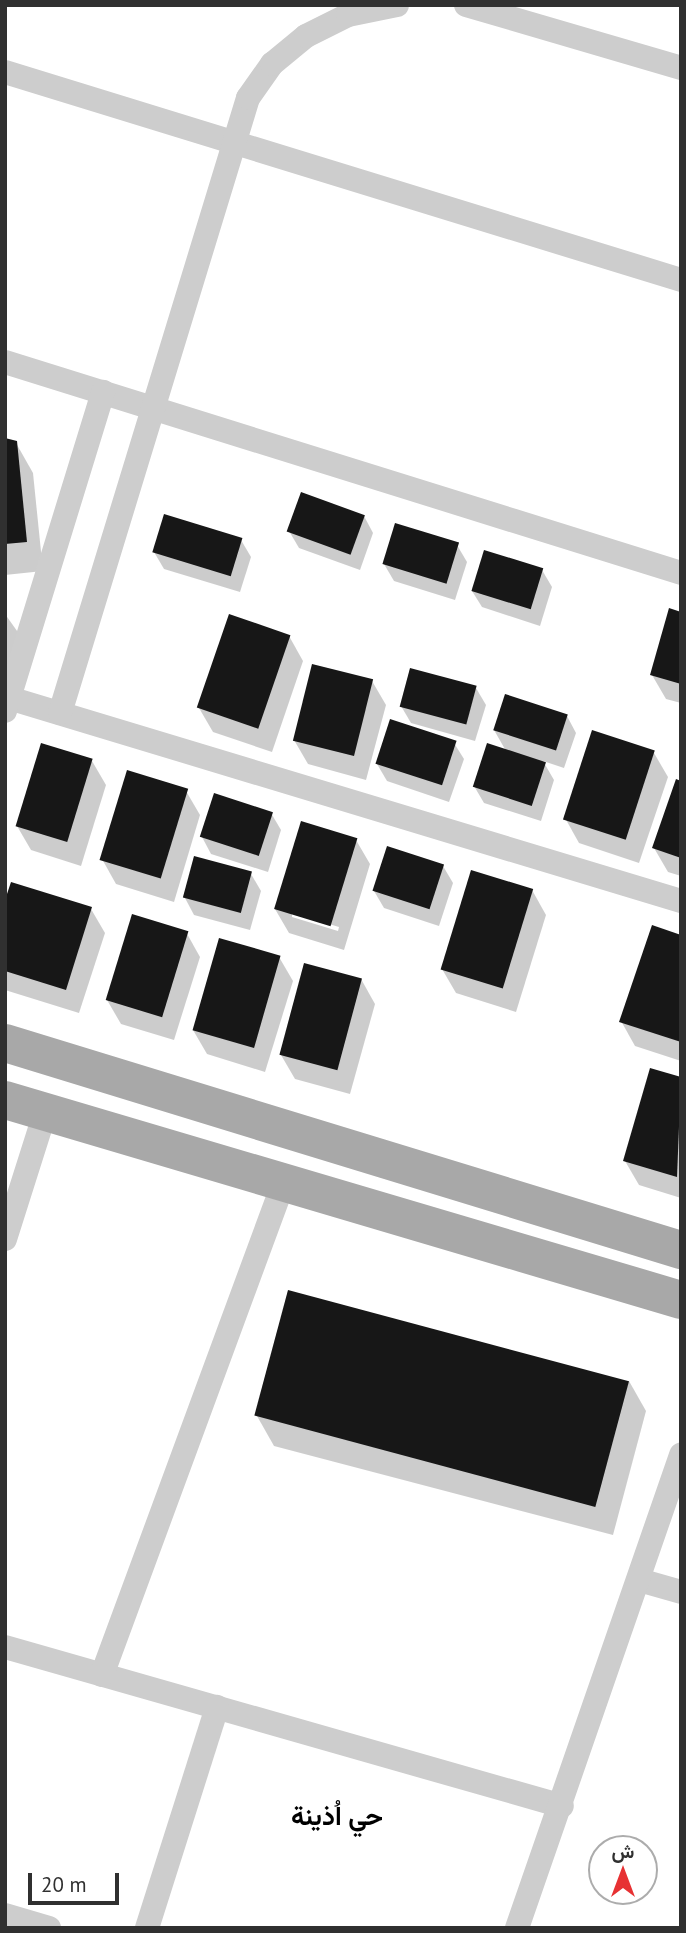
<!DOCTYPE html>
<meta charset="utf-8">
<style>
body{margin:0}
#map{position:relative;width:686px;height:1933px;overflow:hidden;background:#fff;font-family:"PT Sans",Vazirmatn,sans-serif}
div>[style]{position:absolute}
.shadow>*{inset:0;background:#0003}
.building>*{inset:0;background:#171717;transform-origin:0 0}
.minor>*{height:24px;margin:-12px;padding:0 12px;transform-origin:12px;border-radius:12px;background:#cdcdcd}
.primary>*{height:38px;margin:-19px;padding:0 19px;transform-origin:19px;border-radius:19px;background:#a8a8a8}
span{translate:-50% -50%;white-space:nowrap;text-align:center;line-height:1.15;-webkit-text-stroke:7px #fff;paint-order:stroke}
.district-label{font-size:26px;color:#000;font-weight:700}
.frame{position:absolute;inset:0;border:7px solid #303030;pointer-events:none}
.north{position:absolute;left:588px;top:1835px;width:70px;height:70px;box-sizing:border-box;background:#fff;border:2px solid #acacac;border-radius:50%;rotate:0deg;font-size:19px;font-weight:700;line-height:28px;text-align:center;color:#303030}
.north::after{content:'';display:block;margin:auto;width:24px;height:32px;background:#e73133;clip-path:polygon(50% 0,100% 100%,50% 72%,0 100%)}
.scale{position:absolute;left:28px;top:1873px;width:91px;height:32px;box-sizing:border-box;border:4px solid #303030;border-top:0;padding-left:9px;font-size:21px;line-height:24px;white-space:nowrap;color:#303030;-webkit-text-stroke:5px #fff;paint-order:stroke}
</style>
<div id="map">
<div class="shadow">
<div style="clip-path:polygon(5px 440px,16px 443px,33px 473px,43px 571px,5px 575px)"></div>
<div style="clip-path:polygon(364px 516px,373px 533px,360px 570px,299px 548px,289px 531px)"></div>
<div style="clip-path:polygon(241px 540px,251px 557px,240px 592px,164px 569px,154px 552px)"></div>
<div style="clip-path:polygon(457px 545px,467px 562px,455px 600px,394px 581px,384px 564px)"></div>
<div style="clip-path:polygon(542px 570px,552px 587px,540px 626px,482px 607px,472px 591px)"></div>
<div style="clip-path:polygon(5px 614px,27px 645px,5px 718px)"></div>
<div style="clip-path:polygon(681px 614px,681px 703px,666px 699px,652px 675px)"></div>
<div style="clip-path:polygon(289px 636px,303px 661px,272px 752px,213px 732px,199px 708px)"></div>
<div style="clip-path:polygon(372px 681px,386px 705px,366px 780px,308px 764px,294px 740px)"></div>
<div style="clip-path:polygon(476px 688px,486px 705px,475px 741px,411px 723px,401px 706px)"></div>
<div style="clip-path:polygon(567px 716px,576px 733px,564px 768px,543px 761px,554px 780px,541px 821px,484px 803px,474px 786px,506px 751px,494px 730px)"></div>
<div style="clip-path:polygon(454px 743px,464px 759px,449px 802px,387px 781px,377px 764px)"></div>
<div style="clip-path:polygon(654px 753px,668px 777px,639px 863px,579px 843px,565px 818px)"></div>
<div style="clip-path:polygon(92px 761px,106px 785px,81px 866px,31px 850px,17px 826px)"></div>
<div style="clip-path:polygon(681px 783px,681px 876px,668px 872px,654px 848px)"></div>
<div style="clip-path:polygon(186px 791px,200px 815px,174px 902px,116px 884px,102px 859px)"></div>
<div style="clip-path:polygon(271px 813px,281px 830px,268px 872px,211px 854px,202px 837px)"></div>
<div style="clip-path:polygon(evenodd,356px 840px,370px 864px,344px 950px,289px 933px,275px 909px,356px 840px,292px 913px,339px 927px,338px 931px,292px 917px,292px 913px)"></div>
<div style="clip-path:polygon(443px 866px,453px 883px,439px 926px,384px 908px,374px 891px)"></div>
<div style="clip-path:polygon(251px 874px,261px 891px,250px 930px,194px 915px,185px 898px)"></div>
<div style="clip-path:polygon(532px 890px,546px 915px,516px 1012px,456px 993px,442px 969px)"></div>
<div style="clip-path:polygon(5px 906px,91px 909px,105px 933px,79px 1013px,5px 990px)"></div>
<div style="clip-path:polygon(186px 932px,200px 957px,174px 1040px,121px 1024px,107px 1000px)"></div>
<div style="clip-path:polygon(681px 937px,681px 1061px,635px 1046px,621px 1021px)"></div>
<div style="clip-path:polygon(279px 957px,293px 981px,265px 1072px,207px 1054px,193px 1030px)"></div>
<div style="clip-path:polygon(361px 979px,375px 1004px,350px 1094px,295px 1079px,281px 1055px)"></div>
<div style="clip-path:polygon(681px 1078px,681px 1198px,639px 1185px,625px 1161px)"></div>
<div style="clip-path:polygon(629px 1381px,646px 1411px,613px 1535px,274px 1446px,257px 1416px)"></div>
</div>
<div class="building">
<div style="clip-path:polygon(5px 438px,17px 441px,27px 542px,5px 544px)"></div>
<div style="left:301px;top:492px;width:68px;height:42px;rotate:20deg"></div>
<div style="left:164px;top:514px;width:82px;height:40px;rotate:17deg"></div>
<div style="left:395px;top:523px;width:67px;height:43px;rotate:17deg"></div>
<div style="left:484px;top:550px;width:62px;height:43px;rotate:17deg"></div>
<div style="clip-path:polygon(669px 608px,681px 612px,681px 684px,650px 675px)"></div>
<div style="left:229px;top:614px;width:65px;height:99px;rotate:19deg"></div>
<div style="left:312px;top:664px;width:63px;height:79px;rotate:14deg"></div>
<div style="left:410px;top:668px;width:69px;height:40px;rotate:15deg"></div>
<div style="left:505px;top:694px;width:66px;height:38px;rotate:18deg"></div>
<div style="left:390px;top:719px;width:70px;height:47px;rotate:18deg"></div>
<div style="left:592px;top:730px;width:66px;height:94px;rotate:18deg"></div>
<div style="left:41px;top:743px;width:54px;height:87px;rotate:17deg"></div>
<div style="left:487px;top:743px;width:62px;height:46px;rotate:18deg"></div>
<div style="left:127px;top:770px;width:64px;height:94px;rotate:17deg"></div>
<div style="clip-path:polygon(676px 779px,681px 781px,681px 858px,652px 848px)"></div>
<div style="left:214px;top:793px;width:62px;height:46px;rotate:18deg"></div>
<div style="left:301px;top:821px;width:59px;height:92px;rotate:17deg"></div>
<div style="left:387px;top:846px;width:60px;height:47px;rotate:18deg"></div>
<div style="left:194px;top:856px;width:60px;height:43px;rotate:15deg"></div>
<div style="left:471px;top:870px;width:65px;height:104px;rotate:17deg"></div>
<div style="clip-path:polygon(11px 882px,92px 907px,66px 990px,5px 971px,5px 900px)"></div>
<div style="left:132px;top:914px;width:59px;height:90px;rotate:17deg"></div>
<div style="clip-path:polygon(652px 925px,681px 935px,681px 1042px,619px 1022px)"></div>
<div style="left:219px;top:938px;width:64px;height:96px;rotate:16deg"></div>
<div style="left:304px;top:963px;width:60px;height:95px;rotate:15deg"></div>
<div style="clip-path:polygon(650px 1068px,681px 1077px,677px 1177px,623px 1161px)"></div>
<div style="left:288px;top:1290px;width:353px;height:130px;rotate:15deg"></div>
</div>
<div class="minor">
<div style="left:466px;top:5px;width:224px;rotate:16.3deg"></div>
<div style="left:5px;top:72px;width:707px;rotate:17.1deg"></div>
<div style="left:5px;top:362px;width:708px;rotate:17.33deg"></div>
<div style="left:9px;top:698px;width:702px;rotate:16.81deg"></div>
<div style="left:5px;top:711px;width:334px;rotate:-72.9deg"></div>
<div style="left:60px;top:713px;width:643px;rotate:-73deg"></div>
<div style="left:248px;top:98px;width:42px;rotate:-54.8deg"></div>
<div style="left:272px;top:64px;width:44px;rotate:-39.5deg"></div>
<div style="left:306px;top:36px;width:47px;rotate:-26.6deg"></div>
<div style="left:348px;top:15px;width:50px;rotate:-11.5deg"></div>
<div style="left:5px;top:1239px;width:132px;rotate:-72.4deg"></div>
<div style="left:639px;top:1580px;width:44px;rotate:15.9deg"></div>
<div style="left:5px;top:1647px;width:579px;rotate:15.93deg"></div>
<div style="left:102px;top:1675px;width:523px;rotate:-69.76deg"></div>
<div style="left:5px;top:1915px;width:46px;rotate:16.5deg"></div>
<div style="left:147px;top:1928px;width:232px;rotate:-72.4deg"></div>
<div style="left:517px;top:1928px;width:501px;rotate:-70.88deg"></div>
</div>
<div class="primary">
<div style="left:5px;top:1043px;width:707px;rotate:17.03deg"></div>
<div style="left:5px;top:1100px;width:705px;rotate:16.48deg"></div>
</div>
<div class="district-label">
<span style="left:337px;top:1816px">حي اُذينة</span>
</div>
<div class="frame"></div>
<div class="north">ش</div>
<div class="scale">20 m</div>
</div>
